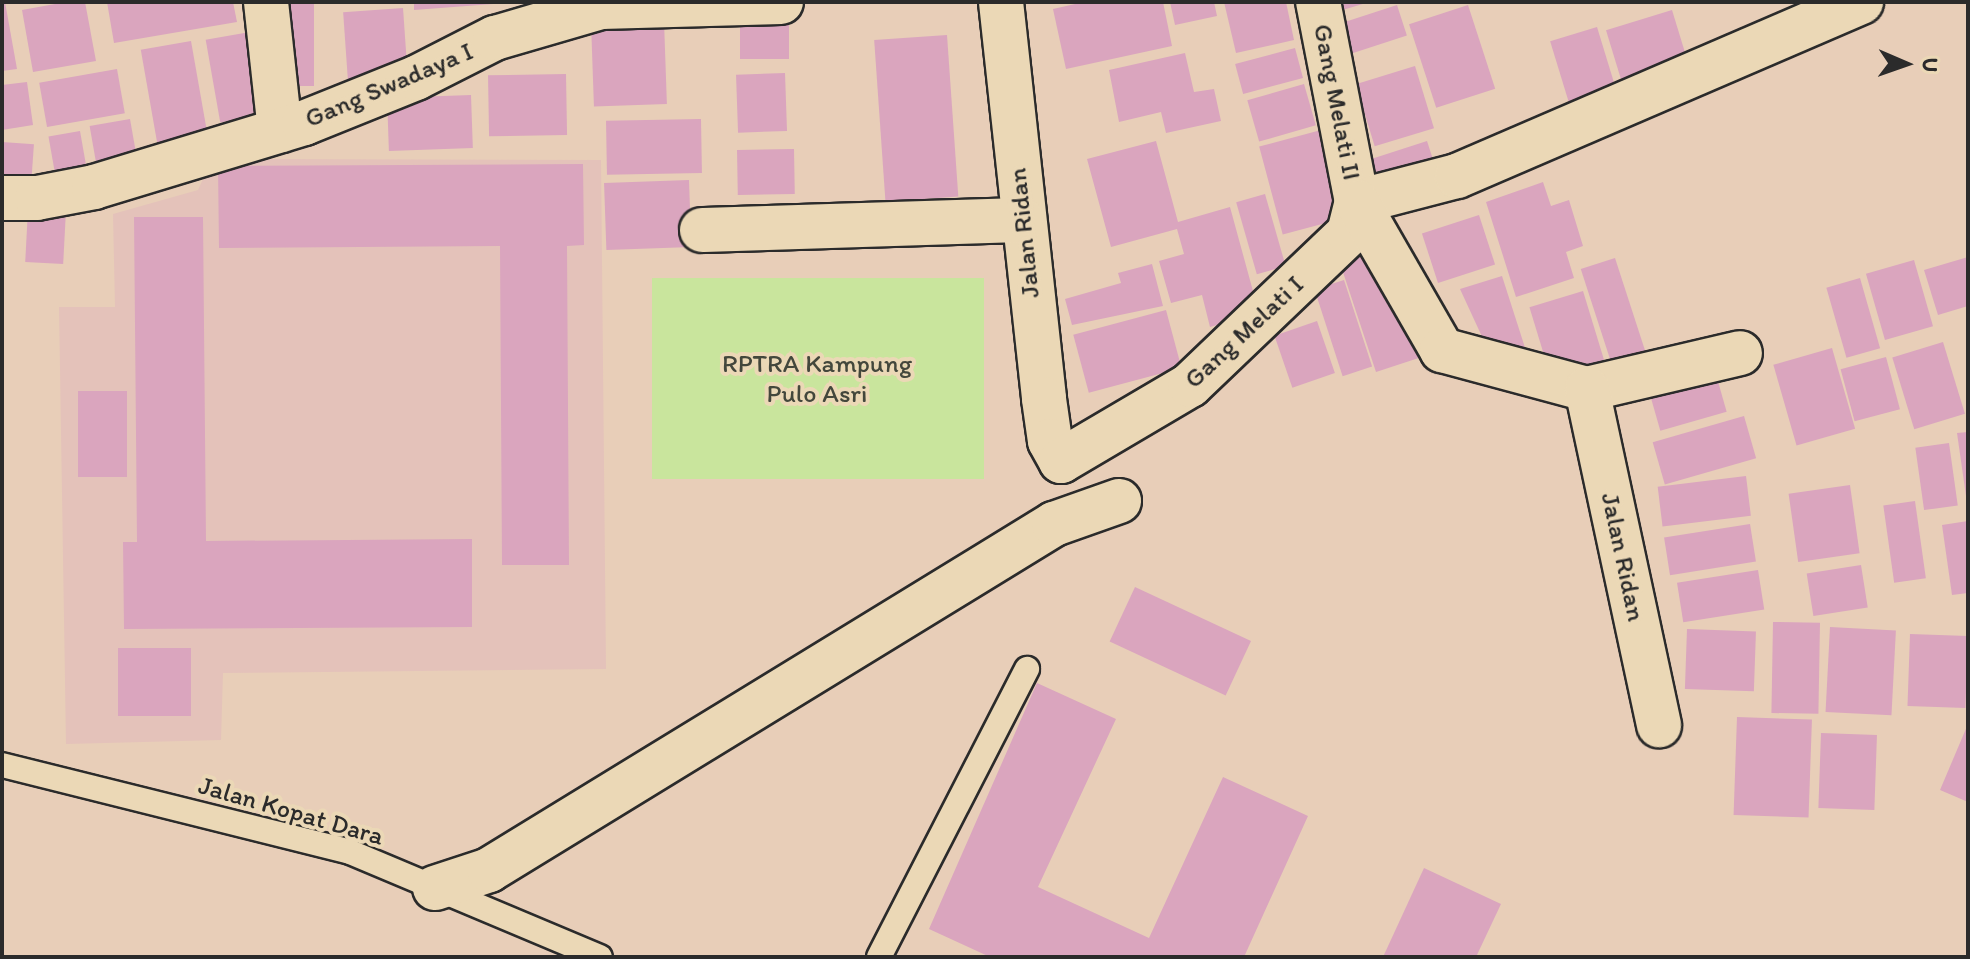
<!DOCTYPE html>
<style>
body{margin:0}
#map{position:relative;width:1970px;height:959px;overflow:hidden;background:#e8ceb8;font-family:Itim,sans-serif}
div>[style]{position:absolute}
.built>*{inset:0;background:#e4c2ba}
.green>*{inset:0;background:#c9e59d;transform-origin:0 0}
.building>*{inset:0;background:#daa5be;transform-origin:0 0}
.roads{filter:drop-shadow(2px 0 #2b2b2b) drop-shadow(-2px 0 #2b2b2b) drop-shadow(0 2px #2b2b2b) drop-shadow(0 -2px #2b2b2b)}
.service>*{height:24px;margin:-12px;padding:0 12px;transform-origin:12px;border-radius:12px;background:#ebd8b6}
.minor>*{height:44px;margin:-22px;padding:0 22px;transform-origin:22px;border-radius:22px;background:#ebd8b6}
span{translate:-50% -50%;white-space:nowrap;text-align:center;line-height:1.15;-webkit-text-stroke:8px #ebd8b6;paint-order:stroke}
.street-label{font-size:26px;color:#2b2b2b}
.park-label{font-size:26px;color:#43473c}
.frame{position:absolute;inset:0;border:4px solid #2b2b2b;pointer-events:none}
.north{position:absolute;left:1866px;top:24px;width:80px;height:80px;-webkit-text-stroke:6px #ebd8b6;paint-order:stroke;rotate:92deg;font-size:22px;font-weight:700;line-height:32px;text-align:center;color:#2b2b2b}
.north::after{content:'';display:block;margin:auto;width:28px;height:36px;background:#2b2b2b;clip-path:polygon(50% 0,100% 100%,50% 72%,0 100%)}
</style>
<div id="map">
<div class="built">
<div style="clip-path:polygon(212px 159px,601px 160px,606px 669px,223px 673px,221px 740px,66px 744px,59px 307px,115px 307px,113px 214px,198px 190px)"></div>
</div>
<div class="green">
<div style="left:652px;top:278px;width:332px;height:201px"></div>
</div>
<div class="building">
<div style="clip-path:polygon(5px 2px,17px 69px,2px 71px,2px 3px)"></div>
<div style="clip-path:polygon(66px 2px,85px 2px,96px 61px,33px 72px,22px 10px)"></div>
<div style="clip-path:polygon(107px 2px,233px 2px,237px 22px,114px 43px)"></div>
<div style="left:273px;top:2px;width:41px;height:84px"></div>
<div style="clip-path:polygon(414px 2px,493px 2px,493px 4px,414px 10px)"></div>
<div style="clip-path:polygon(1084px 2px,1163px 2px,1172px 46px,1066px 69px,1053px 9px)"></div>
<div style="clip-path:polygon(1170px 2px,1214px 2px,1217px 16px,1175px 25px)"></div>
<div style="clip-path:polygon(1224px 2px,1286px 2px,1294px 40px,1236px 53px)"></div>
<div style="clip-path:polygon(1333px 2px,1366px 2px,1366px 3px,1336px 12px)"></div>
<div style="left:1397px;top:5px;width:32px;height:67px;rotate:72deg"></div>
<div style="left:1468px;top:5px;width:88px;height:62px;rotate:72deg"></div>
<div style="left:403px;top:8px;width:71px;height:60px;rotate:86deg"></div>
<div style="left:1672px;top:10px;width:58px;height:69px;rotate:73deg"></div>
<div style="left:664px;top:21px;width:83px;height:73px;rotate:88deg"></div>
<div style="left:789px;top:22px;width:37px;height:49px;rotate:90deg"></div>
<div style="left:1597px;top:27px;width:74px;height:49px;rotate:73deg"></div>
<div style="left:250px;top:32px;width:84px;height:45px;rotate:80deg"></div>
<div style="left:947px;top:35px;width:162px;height:73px;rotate:86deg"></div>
<div style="left:191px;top:41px;width:100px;height:51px;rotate:80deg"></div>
<div style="left:1295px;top:48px;width:31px;height:62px;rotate:75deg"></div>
<div style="clip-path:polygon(1185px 53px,1194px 92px,1214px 89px,1221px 121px,1166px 133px,1161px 112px,1119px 122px,1109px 70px)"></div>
<div style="left:1415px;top:66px;width:65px;height:62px;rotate:73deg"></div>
<div style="left:117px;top:69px;width:45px;height:79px;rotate:80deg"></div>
<div style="left:785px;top:73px;width:58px;height:49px;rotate:88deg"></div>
<div style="left:566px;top:74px;width:61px;height:78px;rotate:89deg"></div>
<div style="clip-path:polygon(27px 82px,33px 125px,2px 130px,2px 85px)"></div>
<div style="left:1304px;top:84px;width:43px;height:59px;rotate:74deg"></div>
<div style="left:471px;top:95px;width:53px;height:84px;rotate:88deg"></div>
<div style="left:130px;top:119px;width:46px;height:41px;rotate:80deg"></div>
<div style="left:701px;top:119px;width:54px;height:95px;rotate:89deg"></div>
<div style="left:1321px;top:130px;width:91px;height:64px;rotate:75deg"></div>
<div style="left:80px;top:131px;width:45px;height:32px;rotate:80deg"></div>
<div style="clip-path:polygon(1156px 141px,1178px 222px,1230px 207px,1259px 313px,1210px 327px,1202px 295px,1171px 303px,1159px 261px,1184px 254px,1177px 229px,1111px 247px,1087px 159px)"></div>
<div style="left:1427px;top:141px;width:32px;height:74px;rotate:72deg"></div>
<div style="left:2px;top:142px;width:32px;height:46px;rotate:4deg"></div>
<div style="left:794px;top:149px;width:45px;height:57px;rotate:89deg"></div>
<div style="clip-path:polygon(583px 164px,584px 245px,567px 246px,569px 565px,502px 565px,500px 246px,219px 248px,218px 166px)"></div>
<div style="left:689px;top:180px;width:67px;height:85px;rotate:88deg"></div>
<div style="clip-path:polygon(1543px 182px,1551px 206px,1569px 200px,1583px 246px,1566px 252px,1574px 278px,1516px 297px,1486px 202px)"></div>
<div style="left:1265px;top:194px;width:75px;height:30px;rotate:74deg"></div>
<div style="left:28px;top:209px;width:38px;height:53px;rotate:3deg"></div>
<div style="left:1479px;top:215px;width:52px;height:60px;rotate:72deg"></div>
<div style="clip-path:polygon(134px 217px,203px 217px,206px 541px,472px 539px,472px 627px,124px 629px,123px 542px,137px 542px)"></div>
<div style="clip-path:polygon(1376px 248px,1440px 351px,1376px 372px,1338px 257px)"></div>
<div style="clip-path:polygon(1968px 257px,1968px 306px,1938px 315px,1924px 270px)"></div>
<div style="left:1615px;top:258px;width:108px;height:36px;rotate:72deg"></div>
<div style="left:1914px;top:260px;width:69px;height:50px;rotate:74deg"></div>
<div style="clip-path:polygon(1152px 264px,1163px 306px,1072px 325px,1065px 299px,1121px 283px,1118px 273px)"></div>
<div style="clip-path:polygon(1502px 276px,1528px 357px,1490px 354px,1460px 289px)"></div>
<div style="left:1860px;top:278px;width:73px;height:35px;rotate:74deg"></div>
<div style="left:1344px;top:280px;width:91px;height:31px;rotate:72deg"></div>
<div style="left:1583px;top:291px;width:77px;height:56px;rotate:73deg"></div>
<div style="left:1166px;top:310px;width:60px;height:96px;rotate:75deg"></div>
<div style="left:1317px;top:321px;width:55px;height:45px;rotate:71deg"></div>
<div style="left:1943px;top:342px;width:75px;height:53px;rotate:73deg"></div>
<div style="left:1832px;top:348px;width:84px;height:61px;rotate:74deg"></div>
<div style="left:1886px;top:357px;width:54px;height:47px;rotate:75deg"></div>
<div style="left:1717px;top:378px;width:35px;height:69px;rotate:74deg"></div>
<div style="left:78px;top:391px;width:49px;height:86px"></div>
<div style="left:1744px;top:416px;width:44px;height:95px;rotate:74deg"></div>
<div style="clip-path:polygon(1968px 432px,1968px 496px,1966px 496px,1957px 433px)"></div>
<div style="left:1949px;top:443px;width:63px;height:34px;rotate:82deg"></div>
<div style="left:1746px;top:476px;width:40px;height:89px;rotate:83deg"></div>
<div style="left:1850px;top:485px;width:69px;height:62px;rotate:82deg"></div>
<div style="left:1915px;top:501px;width:78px;height:32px;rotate:82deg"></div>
<div style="clip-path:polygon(1968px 521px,1968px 593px,1952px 595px,1942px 525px)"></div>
<div style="left:1750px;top:524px;width:38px;height:87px;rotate:81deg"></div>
<div style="left:1861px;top:565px;width:43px;height:55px;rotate:81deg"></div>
<div style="left:1758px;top:570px;width:40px;height:82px;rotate:81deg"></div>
<div style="left:1135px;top:587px;width:128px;height:60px;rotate:25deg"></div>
<div style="left:1773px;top:622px;width:47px;height:91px;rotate:1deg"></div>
<div style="left:1830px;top:627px;width:66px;height:85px;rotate:3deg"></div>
<div style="left:1687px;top:629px;width:69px;height:60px;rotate:2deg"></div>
<div style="left:1910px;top:634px;width:58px;height:72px;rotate:2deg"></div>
<div style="left:118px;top:648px;width:73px;height:68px"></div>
<div style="clip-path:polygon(1037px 683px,1116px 719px,1038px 887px,1149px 938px,1223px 777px,1308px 816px,1244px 957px,990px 957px,929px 929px)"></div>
<div style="left:1737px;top:717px;width:75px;height:98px;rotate:2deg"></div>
<div style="clip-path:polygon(1968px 724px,1968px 802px,1940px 790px)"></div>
<div style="left:1821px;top:733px;width:56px;height:75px;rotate:2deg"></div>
<div style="clip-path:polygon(1424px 868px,1501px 904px,1476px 957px,1383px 957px)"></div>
</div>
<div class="roads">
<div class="service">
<div style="left:2px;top:765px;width:359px;rotate:14deg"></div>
<div style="left:350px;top:852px;width:271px;rotate:22.8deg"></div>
<div style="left:879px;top:957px;width:324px;rotate:-62.8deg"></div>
</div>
<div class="minor">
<div style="left:266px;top:2px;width:129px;rotate:83.8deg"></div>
<div style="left:1001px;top:2px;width:399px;rotate:83.8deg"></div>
<div style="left:1044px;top:399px;width:42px;rotate:81.9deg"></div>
<div style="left:1050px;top:441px;width:23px;rotate:61deg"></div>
<div style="left:1061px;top:461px;width:150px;rotate:-30.5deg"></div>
<div style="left:1190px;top:385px;width:220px;rotate:-43.7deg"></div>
<div style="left:1349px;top:233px;width:32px;rotate:-76deg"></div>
<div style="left:1357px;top:202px;width:204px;rotate:-101deg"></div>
<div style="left:2px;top:198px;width:35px"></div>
<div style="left:37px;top:198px;width:58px;rotate:-10.9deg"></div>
<div style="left:94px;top:187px;width:220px;rotate:-16.9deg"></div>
<div style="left:304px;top:123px;width:121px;rotate:-21.9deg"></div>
<div style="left:416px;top:78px;width:89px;rotate:-26.9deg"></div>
<div style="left:495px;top:38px;width:110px;rotate:-16.3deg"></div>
<div style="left:601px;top:7px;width:180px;rotate:-1.6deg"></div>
<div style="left:1357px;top:202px;width:103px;rotate:-14.6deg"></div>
<div style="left:1457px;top:176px;width:440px;rotate:-23.3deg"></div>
<div style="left:1357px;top:202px;width:171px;rotate:60.1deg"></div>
<div style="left:1442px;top:350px;width:150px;rotate:15.1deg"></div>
<div style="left:1587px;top:389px;width:157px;rotate:-13.2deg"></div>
<div style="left:702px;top:230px;width:320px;rotate:-1.8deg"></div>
<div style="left:1587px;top:389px;width:344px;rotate:77.9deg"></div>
<div style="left:435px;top:888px;width:57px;rotate:-18.4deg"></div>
<div style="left:489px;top:870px;width:663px;rotate:-31.48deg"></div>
<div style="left:1054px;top:524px;width:69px;rotate:-19.5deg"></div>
</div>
</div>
<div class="street-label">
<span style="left:389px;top:85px;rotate:-23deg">Gang Swadaya I</span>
<span style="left:1337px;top:102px;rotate:79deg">Gang Melati II</span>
<span style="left:1024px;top:233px;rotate:-96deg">Jalan Ridan</span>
<span style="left:1244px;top:332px;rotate:-43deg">Gang Melati I</span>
<span style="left:1623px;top:557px;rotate:78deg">Jalan Ridan</span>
<span style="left:291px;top:811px;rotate:16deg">Jalan Kopat Dara</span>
</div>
<div class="park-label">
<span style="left:817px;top:379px">RPTRA Kampung<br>Pulo Asri</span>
</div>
<div class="frame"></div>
<div class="north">U</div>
</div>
